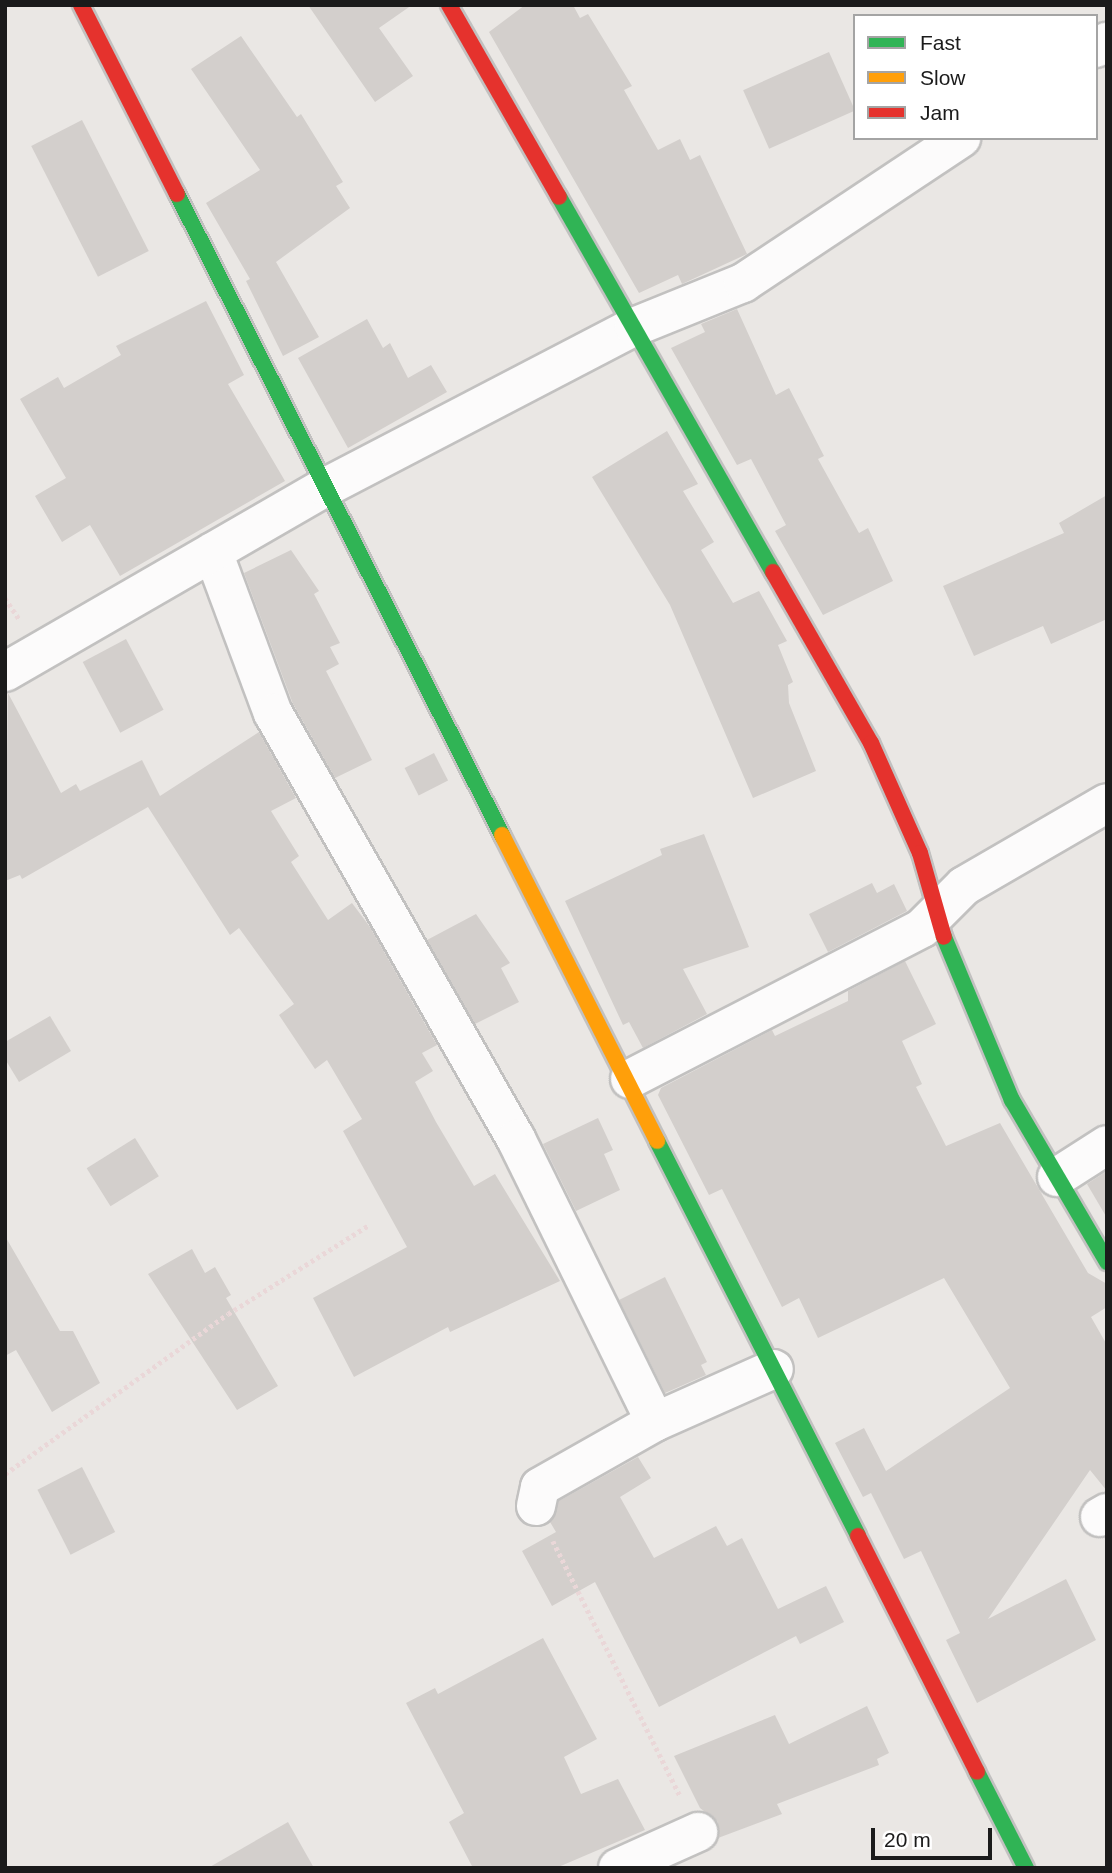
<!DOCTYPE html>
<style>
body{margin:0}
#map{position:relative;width:1112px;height:1873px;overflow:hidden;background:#eae7e4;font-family:Helvetica,sans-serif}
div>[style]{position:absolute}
.building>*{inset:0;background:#d3cfcc;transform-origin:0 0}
.path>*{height:4.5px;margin-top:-2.25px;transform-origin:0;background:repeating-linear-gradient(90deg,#ead7d8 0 3.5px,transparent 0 7px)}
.roads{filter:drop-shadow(2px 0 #c2c1c0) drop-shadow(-2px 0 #c2c1c0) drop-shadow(0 2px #c2c1c0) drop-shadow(0 -2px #c2c1c0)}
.street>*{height:38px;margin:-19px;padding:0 19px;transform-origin:19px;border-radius:19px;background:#fcfbfb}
.fast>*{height:16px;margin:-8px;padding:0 8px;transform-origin:8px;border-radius:8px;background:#30b455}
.slow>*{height:16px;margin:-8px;padding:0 8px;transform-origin:8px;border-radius:8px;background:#ff9f0a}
.jam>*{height:16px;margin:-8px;padding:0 8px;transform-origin:8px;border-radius:8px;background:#e5322d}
span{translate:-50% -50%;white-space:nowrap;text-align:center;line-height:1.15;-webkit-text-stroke:5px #fff;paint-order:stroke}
.frame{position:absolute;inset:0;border:7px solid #1b1b1b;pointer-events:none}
.legend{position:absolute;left:853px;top:14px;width:245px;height:126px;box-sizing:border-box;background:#fff;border:2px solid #a4a4a4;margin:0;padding:9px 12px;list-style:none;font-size:21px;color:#1b1b1b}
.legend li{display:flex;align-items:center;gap:14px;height:35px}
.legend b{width:35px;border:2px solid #a4a4a4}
.scale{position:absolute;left:871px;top:1828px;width:121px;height:32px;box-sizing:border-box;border:4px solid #1b1b1b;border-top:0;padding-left:9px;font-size:21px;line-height:24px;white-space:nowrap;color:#1b1b1b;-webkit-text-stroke:5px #fff;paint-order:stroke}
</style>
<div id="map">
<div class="building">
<div style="clip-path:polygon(308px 5px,412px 5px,379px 28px,413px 76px,375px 102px)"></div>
<div style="clip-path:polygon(525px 5px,573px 5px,580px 18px,588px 14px,632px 86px,624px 90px,658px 150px,680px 139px,690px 160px,700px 155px,747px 254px,682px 284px,678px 275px,639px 293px,489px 32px)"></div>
<div style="clip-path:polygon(241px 36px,297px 117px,301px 114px,343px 182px,336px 186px,350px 208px,276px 262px,319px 337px,283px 356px,246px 281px,250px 279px,206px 203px,260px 170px,191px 69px)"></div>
<div style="left:829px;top:52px;width:64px;height:94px;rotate:66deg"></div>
<div style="left:82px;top:120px;width:147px;height:57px;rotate:63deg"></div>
<div style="clip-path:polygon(206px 301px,244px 375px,228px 384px,285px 481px,120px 576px,90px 525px,62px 542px,35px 496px,66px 478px,20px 399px,58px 377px,64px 388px,121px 355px,116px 346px)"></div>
<div style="clip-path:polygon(737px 309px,776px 395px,789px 388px,824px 456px,818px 459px,859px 533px,868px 528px,893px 581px,823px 615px,775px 531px,786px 525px,751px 459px,737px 465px,671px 348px,705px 332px,701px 324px)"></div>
<div style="clip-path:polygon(367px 319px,383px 348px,390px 343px,408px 378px,431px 365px,447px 392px,348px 448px,298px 358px)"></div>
<div style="clip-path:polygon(667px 431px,698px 484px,683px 491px,714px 542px,701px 550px,733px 603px,759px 591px,787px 641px,778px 645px,793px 682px,788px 685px,789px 703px,816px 771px,753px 798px,670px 605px,592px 477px)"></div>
<div style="clip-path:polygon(1107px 495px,1107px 619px,1051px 644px,1043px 626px,974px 656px,943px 586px,1064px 533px,1059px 523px)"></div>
<div style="clip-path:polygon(291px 550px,319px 591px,314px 594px,340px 643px,330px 647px,339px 664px,326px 671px,372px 760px,335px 778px,293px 704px,244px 573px)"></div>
<div style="left:126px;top:639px;width:80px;height:49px;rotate:62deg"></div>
<div style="clip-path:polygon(8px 693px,61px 793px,76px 784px,80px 791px,142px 760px,160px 796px,259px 732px,296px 798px,271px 811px,299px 856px,291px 862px,328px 920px,352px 903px,370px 927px,437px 1045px,422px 1053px,433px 1071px,415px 1082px,436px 1122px,474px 1186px,495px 1174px,560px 1281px,450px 1332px,448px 1327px,354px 1377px,313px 1298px,407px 1247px,343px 1131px,362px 1119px,327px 1060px,315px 1069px,279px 1015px,294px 1004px,239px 928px,230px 935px,148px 807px,22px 879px,20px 875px,5px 881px)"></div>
<div style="left:434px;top:753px;width:31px;height:33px;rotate:63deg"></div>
<div style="clip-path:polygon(704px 834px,749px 947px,683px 969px,707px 1014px,643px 1048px,629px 1022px,623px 1025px,565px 901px,662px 855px,660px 849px)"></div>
<div style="clip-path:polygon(872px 883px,877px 893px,894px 884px,907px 911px,828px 952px,809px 914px)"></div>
<div style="clip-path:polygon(476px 914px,510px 963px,501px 968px,519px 1002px,475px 1024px,427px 940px)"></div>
<div style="clip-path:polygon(905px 961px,936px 1024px,902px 1041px,922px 1084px,916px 1087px,946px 1146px,1000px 1123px,1088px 1273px,1107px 1284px,1107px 1307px,1091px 1317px,1107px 1345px,1107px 1491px,1090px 1470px,988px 1619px,1066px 1579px,1096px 1640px,977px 1703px,946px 1640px,960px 1633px,921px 1551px,904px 1559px,871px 1493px,863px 1497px,835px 1443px,864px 1428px,886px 1471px,1010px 1388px,944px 1278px,818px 1338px,799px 1298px,782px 1307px,722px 1189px,709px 1195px,658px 1095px,661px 1088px,772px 1030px,775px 1036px,848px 1001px,848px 991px)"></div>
<div style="clip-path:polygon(50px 1016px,71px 1051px,19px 1082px,5px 1059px,5px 1042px)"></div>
<div style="clip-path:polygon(598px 1118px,613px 1150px,604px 1154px,620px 1190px,576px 1211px,543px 1144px)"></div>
<div style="left:135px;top:1138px;width:45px;height:57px;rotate:58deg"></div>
<div style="clip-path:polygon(1107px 1171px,1107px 1218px,1087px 1184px)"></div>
<div style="clip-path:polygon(5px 1236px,60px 1331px,73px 1331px,100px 1383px,52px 1412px,16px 1350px,5px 1356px)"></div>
<div style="clip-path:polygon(192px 1249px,205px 1273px,215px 1267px,231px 1295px,226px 1298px,278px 1386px,237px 1410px,148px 1274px)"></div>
<div style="clip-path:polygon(665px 1277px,707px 1362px,701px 1365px,706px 1375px,665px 1393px,619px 1300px)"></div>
<div style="clip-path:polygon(638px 1457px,651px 1478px,620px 1497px,654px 1558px,716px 1526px,727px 1546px,742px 1538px,778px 1609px,826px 1586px,844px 1622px,800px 1644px,796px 1636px,659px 1707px,595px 1582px,552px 1606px,522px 1551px,556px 1532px,550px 1522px,559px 1501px)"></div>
<div style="left:82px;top:1467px;width:73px;height:50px;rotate:63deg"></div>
<div style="clip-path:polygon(543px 1638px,597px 1739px,564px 1757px,581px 1794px,618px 1779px,645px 1830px,556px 1868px,473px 1868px,449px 1822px,464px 1813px,406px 1703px,435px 1688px,438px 1694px)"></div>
<div style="clip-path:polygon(867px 1706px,889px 1753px,877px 1759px,879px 1765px,777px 1804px,782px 1814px,718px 1838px,718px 1822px,700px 1808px,674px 1756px,775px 1715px,789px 1744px)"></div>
<div style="clip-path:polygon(288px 1822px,314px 1868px,208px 1868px)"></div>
</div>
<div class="path">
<div style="left:5px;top:598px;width:25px;rotate:56deg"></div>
<div style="left:5px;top:1474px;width:274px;rotate:-35.7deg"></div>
<div style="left:228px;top:1314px;width:165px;rotate:-32.3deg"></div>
<div style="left:553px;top:1541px;width:285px;rotate:63.5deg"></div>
</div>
<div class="roads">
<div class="street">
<div style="left:1096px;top:48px;width:13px;rotate:-29deg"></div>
<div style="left:213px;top:552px;width:172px;rotate:69.6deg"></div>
<div style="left:273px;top:713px;width:490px;rotate:60.3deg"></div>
<div style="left:516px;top:1139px;width:315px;rotate:63.8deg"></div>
<div style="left:5px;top:672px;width:370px;rotate:-30deg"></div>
<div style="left:326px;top:487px;width:347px;rotate:-27.5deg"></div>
<div style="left:634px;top:327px;width:118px;rotate:-22deg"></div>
<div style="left:743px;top:283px;width:262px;rotate:-33.6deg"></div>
<div style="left:630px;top:1079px;width:329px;rotate:-27.3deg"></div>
<div style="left:922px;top:928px;width:59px;rotate:-45deg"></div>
<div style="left:964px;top:886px;width:165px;rotate:-30.1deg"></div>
<div style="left:1057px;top:1177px;width:59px;rotate:-32.6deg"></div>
<div style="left:536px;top:1506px;width:19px;rotate:-78deg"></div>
<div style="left:540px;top:1487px;width:132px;rotate:-29.5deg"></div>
<div style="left:655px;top:1422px;width:130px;rotate:-24deg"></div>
<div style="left:1100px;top:1517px;width:8px;rotate:-30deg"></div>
<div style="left:618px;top:1868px;width:88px;rotate:-24.2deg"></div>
</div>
<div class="fast">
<div style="left:177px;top:194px;width:719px;rotate:63.11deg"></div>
<div style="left:559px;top:197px;width:432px;rotate:60.3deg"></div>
<div style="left:944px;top:937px;width:177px;rotate:67.4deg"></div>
<div style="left:1012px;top:1100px;width:188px;rotate:59.6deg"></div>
<div style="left:657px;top:1141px;width:443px;rotate:63deg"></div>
<div style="left:977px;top:1772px;width:108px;rotate:63deg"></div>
</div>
<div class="slow">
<div style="left:502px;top:835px;width:343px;rotate:63.1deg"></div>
</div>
<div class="jam">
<div style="left:81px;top:5px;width:212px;rotate:63.1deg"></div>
<div style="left:449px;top:5px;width:221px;rotate:60.2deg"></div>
<div style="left:773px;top:572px;width:197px;rotate:60.2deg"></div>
<div style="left:871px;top:743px;width:120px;rotate:66deg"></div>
<div style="left:920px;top:853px;width:87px;rotate:74.1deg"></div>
<div style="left:858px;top:1536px;width:264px;rotate:63.2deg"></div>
</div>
</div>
<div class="frame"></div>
<ul class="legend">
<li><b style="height:9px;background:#30b455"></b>Fast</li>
<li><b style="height:9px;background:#ff9f0a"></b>Slow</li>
<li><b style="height:9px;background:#e5322d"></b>Jam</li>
</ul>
<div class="scale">20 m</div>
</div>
